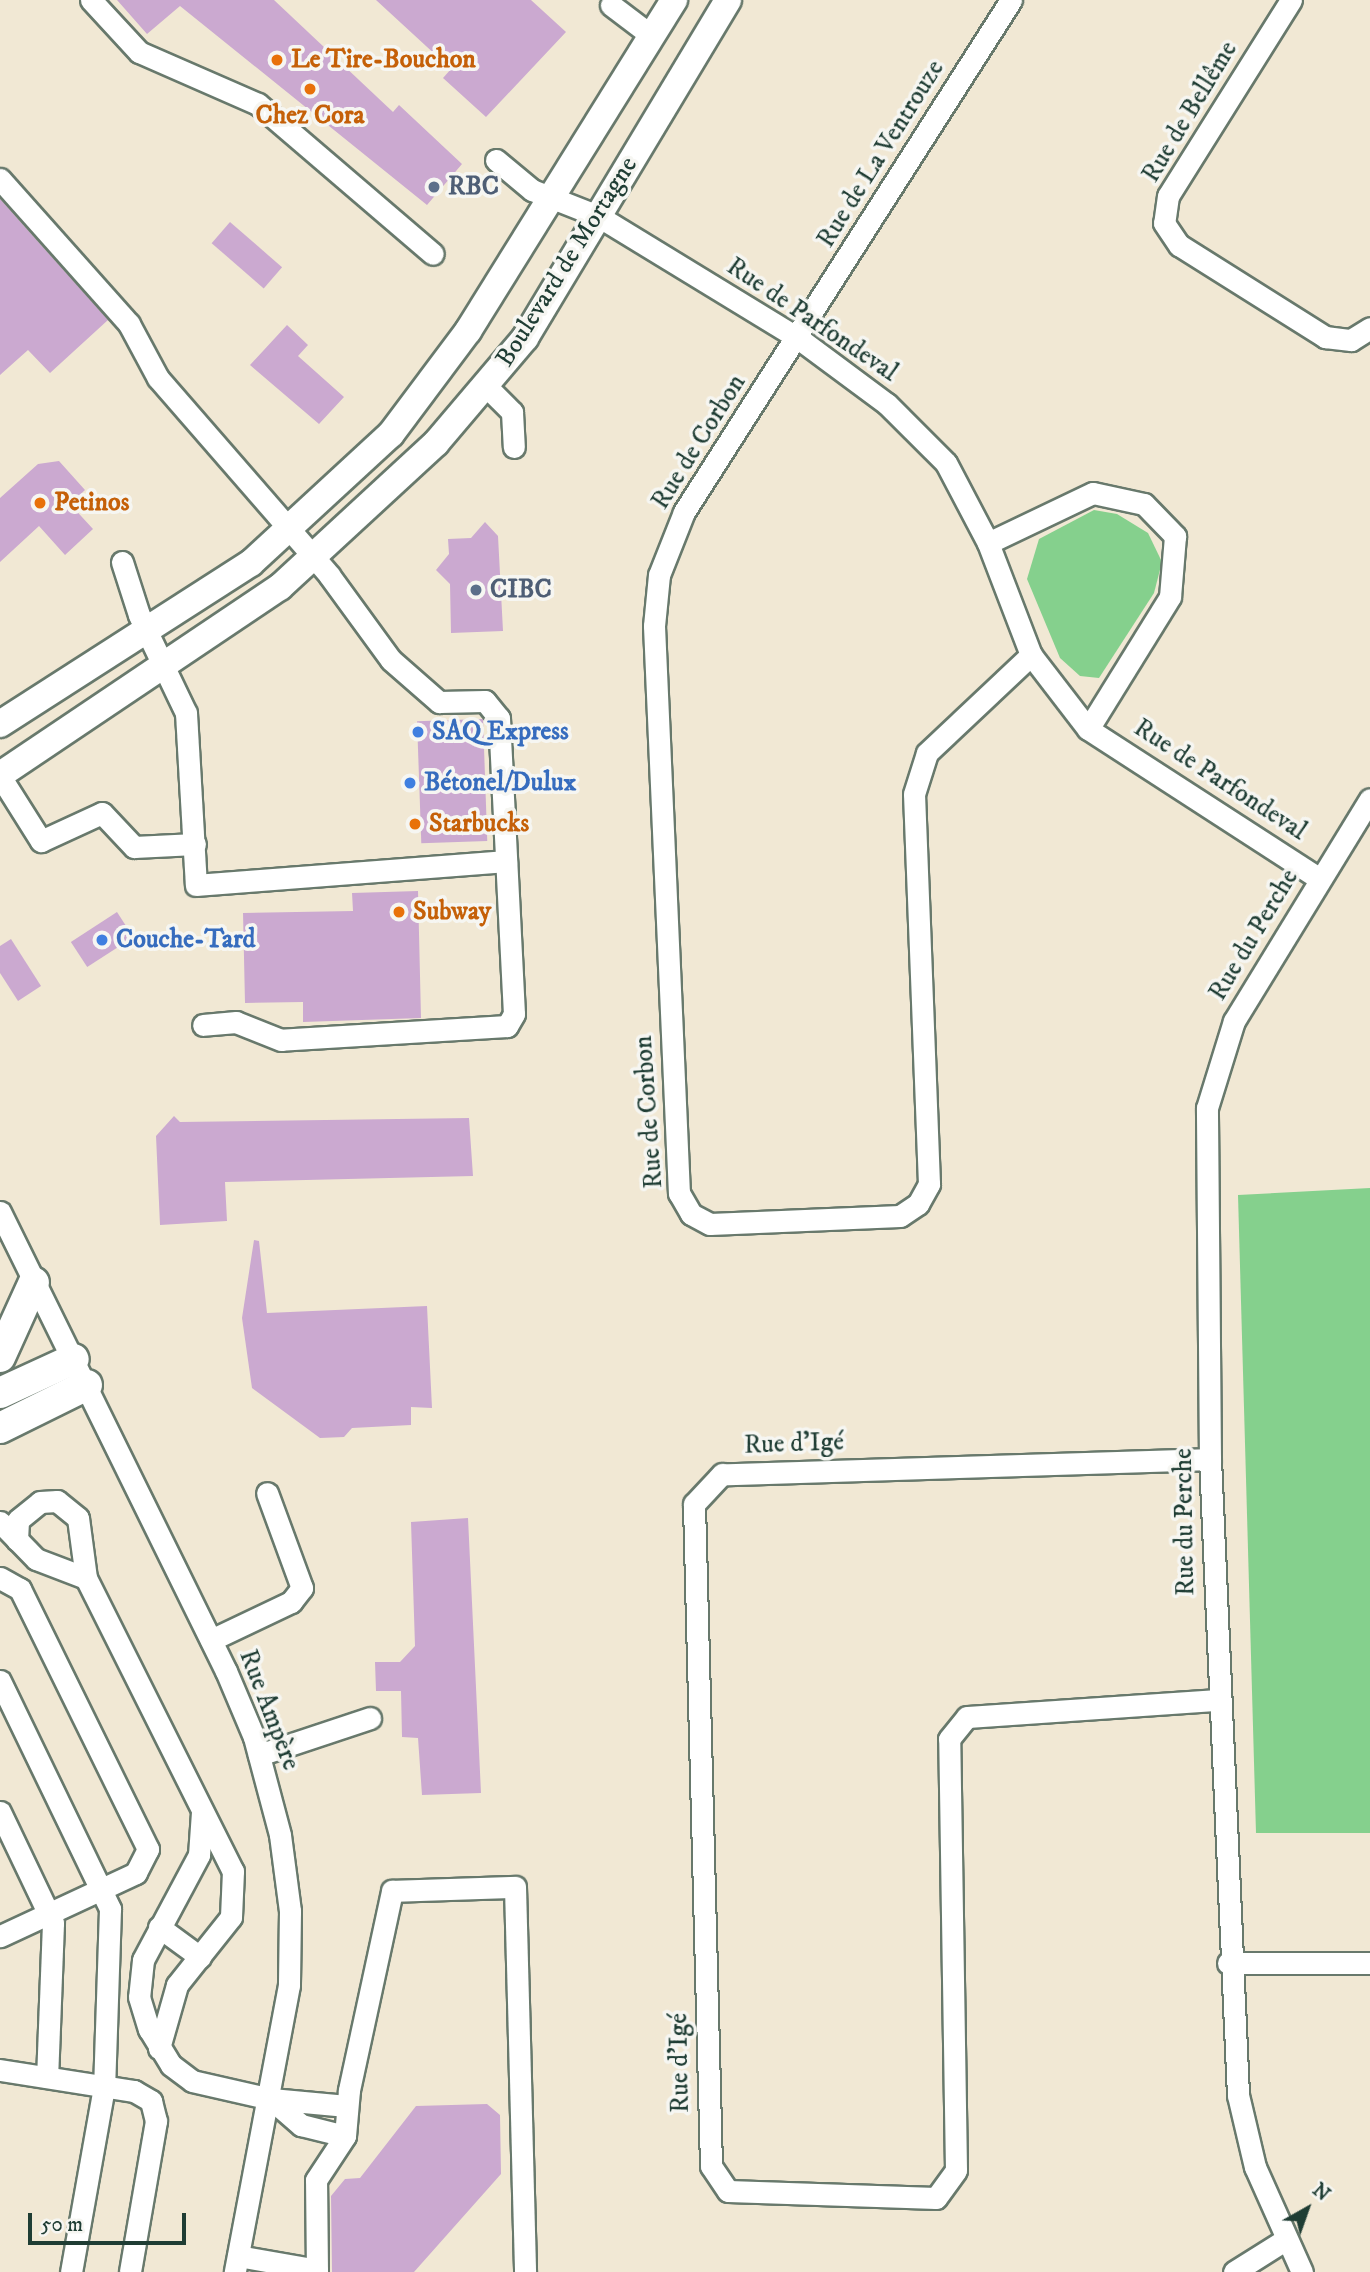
<!DOCTYPE html>
<meta charset="utf-8">
<style>
body{margin:0}
#map{position:relative;width:1370px;height:2272px;overflow:hidden;background:#f1e8d4;font-family:"IM FELL DW Pica",serif}
div>[style]{position:absolute}
.green>*{inset:0;background:#85d08d}
.building>*{inset:0;background:#cba9d0;transform-origin:0 0}
.roads{filter:drop-shadow(2px 0 #68796c) drop-shadow(-2px 0 #68796c) drop-shadow(0 2px #68796c) drop-shadow(0 -2px #68796c)}
.minor>*{height:21px;margin:-10.5px;padding:0 10.5px;transform-origin:10.5px;border-radius:10.5px;background:#fff}
.major>*{height:26px;margin:-13px;padding:0 13px;transform-origin:13px;border-radius:13px;background:#fff}
.highway>*{height:30px;margin:-15px;padding:0 15px;transform-origin:15px;border-radius:15px;background:#fff}
.dots>*{width:19px;height:19px;translate:-50% -50%;box-sizing:border-box;border:4px solid #f6f6f2;border-radius:50%}
span{translate:-50% -50%;white-space:nowrap;text-align:center;line-height:1.15;-webkit-text-stroke:7px #f6f6f2;paint-order:stroke}
.food-label{font-size:26px;color:#c56008;font-weight:700}
.left{translate:0 -50%;text-align:left}
.street-label{font-size:26px;color:#1f3d34}
.service-label{font-size:26px;color:#4e5e75;font-weight:700}
.shop-label{font-size:26px;color:#366cbe;font-weight:700}
.north{position:absolute;left:1272px;top:2174px;width:70px;height:70px;-webkit-text-stroke:5px #f6f6f2;paint-order:stroke;rotate:40deg;font-size:19px;font-weight:700;line-height:28px;text-align:center;color:#1f3d34}
.north::after{content:'';display:block;margin:auto;width:24px;height:32px;background:#1f3d34;clip-path:polygon(50% 0,100% 100%,50% 72%,0 100%)}
.scale{position:absolute;left:28px;top:2213px;width:158px;height:32px;box-sizing:border-box;border:4px solid #1f3d34;border-top:0;padding-left:9px;font-size:21px;line-height:24px;white-space:nowrap;color:#1f3d34;-webkit-text-stroke:5px #f6f6f2;paint-order:stroke}
</style>
<div id="map">
<div class="green">
<div style="clip-path:polygon(1094px 510px,1117px 514px,1148px 533px,1162px 562px,1154px 593px,1099px 678px,1080px 676px,1060px 658px,1027px 579px,1039px 539px)"></div>
<div style="clip-path:polygon(1370px 1188px,1370px 1833px,1256px 1833px,1238px 1195px)"></div>
</div>
<div class="building">
<div style="clip-path:polygon(117px 0,274px 0,393px 112px,399px 105px,462px 164px,427px 205px,180px 6px,147px 34px)"></div>
<div style="clip-path:polygon(376px 0,531px 0,566px 32px,486px 117px,443px 78px,451px 69px)"></div>
<div style="clip-path:polygon(0 199px,108px 320px,50px 373px,28px 350px,0 375px)"></div>
<div style="left:230px;top:222px;width:69px;height:28px;rotate:41deg"></div>
<div style="clip-path:polygon(287px 325px,308px 345px,298px 356px,344px 397px,319px 424px,250px 365px)"></div>
<div style="clip-path:polygon(59px 461px,85px 490px,70px 504px,93px 529px,65px 555px,39px 526px,0 562px,0 498px,38px 464px)"></div>
<div style="clip-path:polygon(485px 522px,498px 536px,503px 631px,451px 633px,450px 584px,436px 570px,449px 554px,448px 539px,471px 538px)"></div>
<div style="left:483px;top:719px;width:122px;height:66px;rotate:88deg"></div>
<div style="clip-path:polygon(418px 891px,421px 1018px,303px 1022px,303px 1002px,245px 1003px,243px 913px,353px 911px,352px 893px)"></div>
<div style="left:117px;top:912px;width:30px;height:55px;rotate:57deg"></div>
<div style="clip-path:polygon(11px 939px,41px 986px,18px 1001px,0 973px,0 946px)"></div>
<div style="clip-path:polygon(174px 1116px,180px 1122px,469px 1118px,473px 1176px,225px 1182px,227px 1221px,160px 1225px,156px 1136px)"></div>
<div style="clip-path:polygon(254px 1240px,259px 1241px,267px 1313px,427px 1306px,432px 1408px,411px 1407px,411px 1425px,352px 1428px,344px 1437px,320px 1438px,252px 1388px,242px 1318px)"></div>
<div style="clip-path:polygon(468px 1518px,481px 1793px,422px 1795px,418px 1738px,402px 1737px,401px 1691px,376px 1691px,375px 1662px,400px 1662px,415px 1646px,411px 1522px)"></div>
<div style="clip-path:polygon(487px 2104px,500px 2115px,501px 2174px,414px 2272px,332px 2272px,331px 2196px,345px 2179px,360px 2178px,416px 2106px)"></div>
</div>
<div class="roads">
<div class="minor">
<div style="left:91px;top:0;width:71px;rotate:47.3deg"></div>
<div style="left:139px;top:52px;width:130px;rotate:23.6deg"></div>
<div style="left:258px;top:104px;width:230px;rotate:40.6deg"></div>
<div style="left:1011px;top:0;width:608px;rotate:122.57deg"></div>
<div style="left:684px;top:512px;width:68px;rotate:111.6deg"></div>
<div style="left:659px;top:575px;width:51px;rotate:95.6deg"></div>
<div style="left:654px;top:626px;width:568px;rotate:87.48deg"></div>
<div style="left:679px;top:1193px;width:24px;rotate:60deg"></div>
<div style="left:691px;top:1214px;width:21px;rotate:28deg"></div>
<div style="left:710px;top:1224px;width:190px;rotate:-2.4deg"></div>
<div style="left:900px;top:1216px;width:22px;rotate:-34deg"></div>
<div style="left:918px;top:1204px;width:23px;rotate:-61deg"></div>
<div style="left:929px;top:1184px;width:390px;rotate:-92.2deg"></div>
<div style="left:914px;top:794px;width:43px;rotate:-72.4deg"></div>
<div style="left:927px;top:753px;width:143px;rotate:-43.3deg"></div>
<div style="left:1291px;top:0;width:231px;rotate:122.1deg"></div>
<div style="left:1168px;top:196px;width:27px;rotate:98deg"></div>
<div style="left:1164px;top:223px;width:27px;rotate:56deg"></div>
<div style="left:1179px;top:245px;width:173px;rotate:32.2deg"></div>
<div style="left:1325px;top:337px;width:26px;rotate:7deg"></div>
<div style="left:1351px;top:340px;width:22px;rotate:-32deg"></div>
<div style="left:611px;top:5px;width:51px;rotate:37.1deg"></div>
<div style="left:496px;top:160px;width:47px;rotate:39.8deg"></div>
<div style="left:532px;top:190px;width:71px;rotate:21.5deg"></div>
<div style="left:598px;top:216px;width:234px;rotate:31.4deg"></div>
<div style="left:798px;top:338px;width:111px;rotate:36.6deg"></div>
<div style="left:887px;top:404px;width:83px;rotate:45deg"></div>
<div style="left:946px;top:463px;width:90px;rotate:62.3deg"></div>
<div style="left:988px;top:543px;width:120px;rotate:69deg"></div>
<div style="left:1031px;top:655px;width:93px;rotate:52.4deg"></div>
<div style="left:1088px;top:729px;width:276px;rotate:32.9deg"></div>
<div style="left:0;top:179px;width:194px;rotate:48.3deg"></div>
<div style="left:129px;top:324px;width:61px;rotate:61.8deg"></div>
<div style="left:158px;top:378px;width:261px;rotate:49deg"></div>
<div style="left:329px;top:575px;width:105px;rotate:53.9deg"></div>
<div style="left:391px;top:660px;width:64px;rotate:41.2deg"></div>
<div style="left:439px;top:702px;width:46px;rotate:-1.2deg"></div>
<div style="left:485px;top:701px;width:22px;rotate:51deg"></div>
<div style="left:499px;top:718px;width:296px;rotate:87.1deg"></div>
<div style="left:514px;top:1014px;width:14px;rotate:120deg"></div>
<div style="left:507px;top:1026px;width:226px;rotate:176.5deg"></div>
<div style="left:281px;top:1040px;width:48px;rotate:-158.2deg"></div>
<div style="left:236px;top:1022px;width:33px;rotate:175deg"></div>
<div style="left:486px;top:386px;width:37px;rotate:45deg"></div>
<div style="left:512px;top:412px;width:35px;rotate:87deg"></div>
<div style="left:988px;top:543px;width:116px;rotate:-25.5deg"></div>
<div style="left:1093px;top:493px;width:52px;rotate:12.2deg"></div>
<div style="left:1144px;top:504px;width:45px;rotate:45.9deg"></div>
<div style="left:1175px;top:536px;width:61px;rotate:94.7deg"></div>
<div style="left:1170px;top:597px;width:155px;rotate:121.8deg"></div>
<div style="left:122px;top:562px;width:56px;rotate:72.2deg"></div>
<div style="left:139px;top:615px;width:109px;rotate:64.4deg"></div>
<div style="left:186px;top:713px;width:172px;rotate:86.7deg"></div>
<div style="left:196px;top:885px;width:311px;rotate:-4.4deg"></div>
<div style="left:0;top:776px;width:77px;rotate:57.8deg"></div>
<div style="left:41px;top:841px;width:67px;rotate:-24.7deg"></div>
<div style="left:102px;top:813px;width:47px;rotate:46.7deg"></div>
<div style="left:134px;top:847px;width:61px;rotate:-2.8deg"></div>
<div style="left:0;top:1212px;width:512px;rotate:63.79deg"></div>
<div style="left:226px;top:1671px;width:72px;rotate:67deg"></div>
<div style="left:254px;top:1737px;width:101px;rotate:75.1deg"></div>
<div style="left:280px;top:1835px;width:77px;rotate:82.5deg"></div>
<div style="left:290px;top:1911px;width:74px;rotate:90.8deg"></div>
<div style="left:289px;top:1985px;width:292px;rotate:100.7deg"></div>
<div style="left:1210px;top:1459px;width:488px;rotate:178.2deg"></div>
<div style="left:722px;top:1474px;width:41px;rotate:133deg"></div>
<div style="left:694px;top:1504px;width:662px;rotate:88.53deg"></div>
<div style="left:711px;top:2166px;width:30px;rotate:56deg"></div>
<div style="left:728px;top:2191px;width:208px;rotate:1.9deg"></div>
<div style="left:936px;top:2198px;width:34px;rotate:-54deg"></div>
<div style="left:956px;top:2170px;width:431px;rotate:-90.9deg"></div>
<div style="left:949px;top:1739px;width:28px;rotate:-51deg"></div>
<div style="left:967px;top:1717px;width:252px;rotate:-3.9deg"></div>
<div style="left:0;top:1522px;width:52px;rotate:45.8deg"></div>
<div style="left:36px;top:1559px;width:53px;rotate:20.8deg"></div>
<div style="left:17px;top:1540px;width:20px;rotate:-87deg"></div>
<div style="left:18px;top:1520px;width:28px;rotate:-39deg"></div>
<div style="left:40px;top:1502px;width:17px;rotate:-3deg"></div>
<div style="left:57px;top:1501px;width:27px;rotate:39deg"></div>
<div style="left:78px;top:1518px;width:61px;rotate:82.4deg"></div>
<div style="left:86px;top:1578px;width:328px;rotate:63.4deg"></div>
<div style="left:233px;top:1871px;width:46px;rotate:92.5deg"></div>
<div style="left:231px;top:1917px;width:87px;rotate:128.5deg"></div>
<div style="left:177px;top:1985px;width:66px;rotate:105.9deg"></div>
<div style="left:0;top:1578px;width:23px;rotate:29deg"></div>
<div style="left:20px;top:1589px;width:290px;rotate:63.8deg"></div>
<div style="left:148px;top:1849px;width:27px;rotate:117deg"></div>
<div style="left:136px;top:1873px;width:150px;rotate:155.1deg"></div>
<div style="left:211px;top:1640px;width:89px;rotate:-25.4deg"></div>
<div style="left:291px;top:1602px;width:18px;rotate:-52deg"></div>
<div style="left:302px;top:1588px;width:101px;rotate:-110.2deg"></div>
<div style="left:0;top:1681px;width:253px;rotate:64.2deg"></div>
<div style="left:110px;top:1909px;width:178px;rotate:91.9deg"></div>
<div style="left:104px;top:2087px;width:188px;rotate:100.1deg"></div>
<div style="left:259px;top:1755px;width:117px;rotate:-18.4deg"></div>
<div style="left:0;top:1812px;width:123px;rotate:64.5deg"></div>
<div style="left:53px;top:1923px;width:154px;rotate:92.2deg"></div>
<div style="left:202px;top:1812px;width:43px;rotate:94deg"></div>
<div style="left:199px;top:1855px;width:119px;rotate:118.1deg"></div>
<div style="left:143px;top:1960px;width:37px;rotate:96deg"></div>
<div style="left:139px;top:1997px;width:34px;rotate:73deg"></div>
<div style="left:149px;top:2029px;width:42px;rotate:58.6deg"></div>
<div style="left:171px;top:2065px;width:26px;rotate:37deg"></div>
<div style="left:192px;top:2081px;width:81px;rotate:12.8deg"></div>
<div style="left:271px;top:2099px;width:76px;rotate:5.3deg"></div>
<div style="left:159px;top:1927px;width:51px;rotate:36.2deg"></div>
<div style="left:1228px;top:1963px;width:142px"></div>
<div style="left:0;top:2070px;width:136px;rotate:8.9deg"></div>
<div style="left:134px;top:2091px;width:20px;rotate:30deg"></div>
<div style="left:151px;top:2101px;width:21px;rotate:76deg"></div>
<div style="left:156px;top:2121px;width:153px;rotate:99.8deg"></div>
<div style="left:271px;top:2099px;width:40px;rotate:41deg"></div>
<div style="left:301px;top:2125px;width:45px;rotate:14deg"></div>
<div style="left:238px;top:2256px;width:80px;rotate:10deg"></div>
<div style="left:317px;top:2272px;width:92px;rotate:-90.6deg"></div>
<div style="left:316px;top:2180px;width:53px;rotate:-56.6deg"></div>
<div style="left:345px;top:2136px;width:46px;rotate:-85deg"></div>
<div style="left:349px;top:2090px;width:204px;rotate:-77.8deg"></div>
<div style="left:392px;top:1891px;width:123px;rotate:-1.9deg"></div>
<div style="left:515px;top:1887px;width:385px;rotate:88.5deg"></div>
<div style="left:1234px;top:2272px;width:58px;rotate:-32.3deg"></div>
<div style="left:1302px;top:2272px;width:115px;rotate:-114.1deg"></div>
<div style="left:1255px;top:2167px;width:74px;rotate:-103.3deg"></div>
<div style="left:1238px;top:2095px;width:637px;rotate:-92.52deg"></div>
<div style="left:1210px;top:1459px;width:351px;rotate:-90.5deg"></div>
<div style="left:1207px;top:1108px;width:91px;rotate:-72.8deg"></div>
<div style="left:1234px;top:1021px;width:260px;rotate:-58.5deg"></div>
</div>
<div class="major">
<div style="left:0;top:724px;width:298px;rotate:-32.7deg"></div>
<div style="left:251px;top:563px;width:190px;rotate:-42.7deg"></div>
<div style="left:391px;top:434px;width:129px;rotate:-53.2deg"></div>
<div style="left:468px;top:331px;width:390px;rotate:-58.1deg"></div>
<div style="left:0;top:775px;width:337px;rotate:-33.9deg"></div>
<div style="left:280px;top:587px;width:212px;rotate:-42.7deg"></div>
<div style="left:436px;top:443px;width:138px;rotate:-49.7deg"></div>
<div style="left:525px;top:338px;width:394px;rotate:-59deg"></div>
</div>
<div class="highway">
<div style="left:0;top:1357px;width:82px;rotate:-65.6deg"></div>
<div style="left:0;top:1393px;width:81px;rotate:-24.7deg"></div>
<div style="left:0;top:1428px;width:97px;rotate:-26.3deg"></div>
</div>
</div>
<div class="dots">
<div style="left:277px;top:60px;background:#e8710a"></div>
<div style="left:310px;top:89px;background:#e8710a"></div>
<div style="left:434px;top:187px;background:#5c6f8a"></div>
<div style="left:40px;top:503px;background:#e8710a"></div>
<div style="left:476px;top:590px;background:#5c6f8a"></div>
<div style="left:418px;top:732px;background:#3f7fe0"></div>
<div style="left:410px;top:783px;background:#3f7fe0"></div>
<div style="left:415px;top:824px;background:#e8710a"></div>
<div style="left:399px;top:912px;background:#e8710a"></div>
<div style="left:102px;top:940px;background:#3f7fe0"></div>
</div>
<div class="food-label">
<span class="left" style="left:291px;top:60px">Le Tire-Bouchon</span>
<span style="left:310px;top:116px">Chez Cora</span>
<span class="left" style="left:54px;top:503px">Petinos</span>
<span class="left" style="left:429px;top:824px">Starbucks</span>
<span class="left" style="left:413px;top:912px">Subway</span>
</div>
<div class="street-label">
<span style="left:1190px;top:112px;rotate:-59deg">Rue de Bellême</span>
<span style="left:881px;top:154px;rotate:-58deg">Rue de La Ventrouze</span>
<span style="left:567px;top:262px;rotate:-58deg">Boulevard de Mortagne</span>
<span style="left:812px;top:320px;rotate:34deg">Rue de Parfondeval</span>
<span style="left:699px;top:442px;rotate:-58deg">Rue de Corbon</span>
<span style="left:1220px;top:780px;rotate:33deg">Rue de Parfondeval</span>
<span style="left:1254px;top:935px;rotate:-59deg">Rue du Perche</span>
<span style="left:649px;top:1112px;rotate:-94deg">Rue de Corbon</span>
<span style="left:794px;top:1444px;rotate:-2deg">Rue d'Igé</span>
<span style="left:1185px;top:1522px;rotate:-91deg">Rue du Perche</span>
<span style="left:269px;top:1710px;rotate:69deg">Rue Ampère</span>
<span style="left:680px;top:2063px;rotate:-91deg">Rue d'Igé</span>
</div>
<div class="service-label">
<span class="left" style="left:448px;top:187px">RBC</span>
<span class="left" style="left:490px;top:590px">CIBC</span>
</div>
<div class="shop-label">
<span class="left" style="left:432px;top:732px">SAQ Express</span>
<span class="left" style="left:424px;top:783px">Bétonel/Dulux</span>
<span class="left" style="left:116px;top:940px">Couche-Tard</span>
</div>
<div class="north">N</div>
<div class="scale">50 m</div>
</div>
